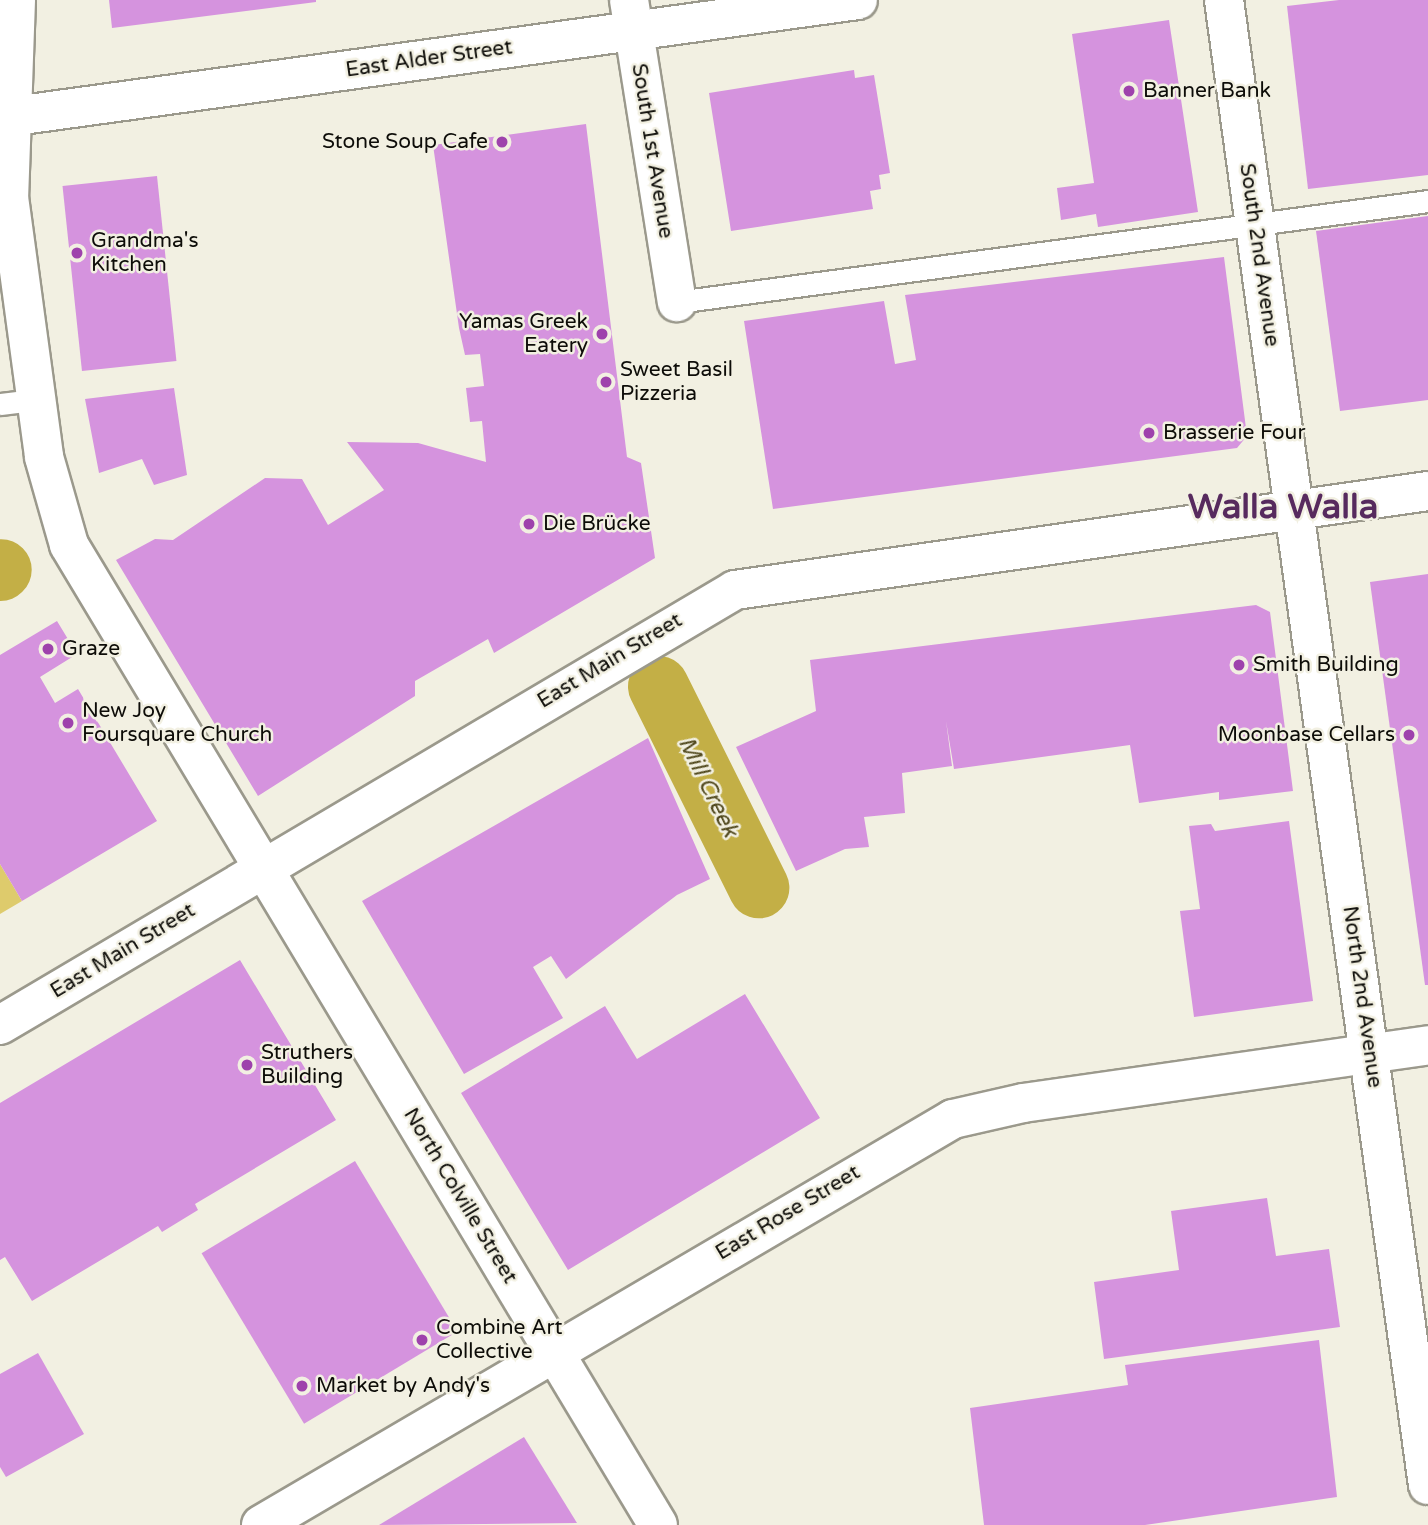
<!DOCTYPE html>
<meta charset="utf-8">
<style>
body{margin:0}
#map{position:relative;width:1428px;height:1525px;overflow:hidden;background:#f2f0e2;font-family:"Varela Round",sans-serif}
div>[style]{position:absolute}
.green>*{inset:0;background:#decb6c}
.river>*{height:61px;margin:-30.5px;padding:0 30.5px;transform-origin:30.5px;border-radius:30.5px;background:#c3af46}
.building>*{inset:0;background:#d593de;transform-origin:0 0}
.roads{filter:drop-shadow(2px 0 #9b998c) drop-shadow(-2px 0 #9b998c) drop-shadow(0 2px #9b998c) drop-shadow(0 -2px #9b998c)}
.lane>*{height:21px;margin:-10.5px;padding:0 10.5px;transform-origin:10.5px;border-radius:10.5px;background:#fff}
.secondary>*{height:38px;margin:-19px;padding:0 19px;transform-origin:19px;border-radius:19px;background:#fff}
.primary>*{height:38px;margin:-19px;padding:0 19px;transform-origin:19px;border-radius:19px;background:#fff}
.dots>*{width:19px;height:19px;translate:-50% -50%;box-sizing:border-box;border:4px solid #f2f0e2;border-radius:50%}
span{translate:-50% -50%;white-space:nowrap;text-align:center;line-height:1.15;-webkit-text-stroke:5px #f2f0e2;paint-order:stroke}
.street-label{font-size:21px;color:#0d0c08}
.poi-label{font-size:21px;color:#0d0c08}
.left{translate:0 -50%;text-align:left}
.right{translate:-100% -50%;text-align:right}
.water-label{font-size:23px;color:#51491e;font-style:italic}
.town-label{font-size:35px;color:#572a5e;font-weight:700}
</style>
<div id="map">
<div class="green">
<div style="clip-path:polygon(0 864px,22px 901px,0 914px)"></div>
</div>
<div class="river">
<div style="left:0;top:570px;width:1px;rotate:-45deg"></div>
<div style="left:658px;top:686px;width:225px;rotate:63.5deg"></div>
</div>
<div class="building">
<div style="clip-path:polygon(109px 0,316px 0,316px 2px,112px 28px)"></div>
<div style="clip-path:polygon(1339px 0,1428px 0,1428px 175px,1308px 189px,1287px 6px)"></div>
<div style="clip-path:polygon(1169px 20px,1198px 212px,1098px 227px,1096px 214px,1061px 220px,1057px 188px,1094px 183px,1072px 34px)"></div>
<div style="clip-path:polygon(854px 70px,855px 78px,874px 75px,890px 173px,879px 175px,881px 189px,870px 191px,873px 209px,731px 231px,709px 93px)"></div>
<div style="clip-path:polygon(586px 124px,627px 457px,641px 463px,655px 558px,494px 653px,488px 639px,415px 681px,415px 696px,258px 796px,116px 560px,155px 539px,173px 540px,265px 478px,302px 479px,328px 525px,384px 490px,347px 442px,418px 443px,486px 462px,482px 421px,470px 422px,466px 388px,484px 386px,480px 354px,465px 355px,459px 328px,433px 145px)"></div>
<div style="left:157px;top:176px;width:186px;height:95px;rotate:84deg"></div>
<div style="clip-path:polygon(1428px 216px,1428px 400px,1340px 411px,1316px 231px)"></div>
<div style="clip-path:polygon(1224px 257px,1247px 436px,1237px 448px,773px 509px,744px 321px,884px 301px,895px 364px,916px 360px,905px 295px)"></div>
<div style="clip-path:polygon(174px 388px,187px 475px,154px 485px,142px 459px,99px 473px,85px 399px)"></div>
<div style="clip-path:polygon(1428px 574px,1428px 985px,1425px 985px,1370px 582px)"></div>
<div style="clip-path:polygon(1256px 605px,1270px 612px,1293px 791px,1219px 800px,1219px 792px,1139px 803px,1130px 745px,954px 769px,946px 721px,952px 766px,902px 773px,905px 813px,864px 817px,869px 847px,845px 849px,796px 871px,736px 747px,816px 711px,810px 660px)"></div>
<div style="clip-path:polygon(57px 621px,77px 654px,40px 677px,55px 703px,78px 689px,157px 821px,22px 901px,0 864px,0 655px)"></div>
<div style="clip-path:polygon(648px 738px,710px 879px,677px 895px,566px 979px,551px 956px,533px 967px,563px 1018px,464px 1074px,362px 901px)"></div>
<div style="clip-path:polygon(1289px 821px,1313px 1001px,1194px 1017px,1180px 911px,1200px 909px,1189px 826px,1211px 824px,1215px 831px)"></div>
<div style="clip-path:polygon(240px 960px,336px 1120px,195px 1204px,198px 1210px,162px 1232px,158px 1226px,32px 1301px,5px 1257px,0 1260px,0 1103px)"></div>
<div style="clip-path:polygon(745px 994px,820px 1118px,568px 1270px,461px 1093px,605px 1006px,637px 1059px)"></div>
<div style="left:355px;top:1161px;width:199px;height:179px;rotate:59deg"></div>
<div style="clip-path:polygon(1267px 1198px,1276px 1256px,1329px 1249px,1340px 1327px,1104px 1359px,1094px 1282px,1179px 1270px,1171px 1211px)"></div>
<div style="clip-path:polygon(1319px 1340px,1337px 1497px,1145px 1525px,984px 1525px,970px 1408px,1128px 1385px,1125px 1365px)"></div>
<div style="clip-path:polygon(38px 1353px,84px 1434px,6px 1477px,0 1467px,0 1374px)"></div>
<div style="clip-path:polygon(524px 1437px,577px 1523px,379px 1525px)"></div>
</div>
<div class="roads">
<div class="lane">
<div style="left:677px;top:302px;width:758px;rotate:-7.66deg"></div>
<div style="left:0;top:404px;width:34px;rotate:-7deg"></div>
</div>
<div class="secondary">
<div style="left:16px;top:0;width:197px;rotate:92deg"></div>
<div style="left:9px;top:197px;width:262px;rotate:82.3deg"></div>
<div style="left:44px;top:457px;width:91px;rotate:74.1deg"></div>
<div style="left:69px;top:545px;width:1143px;rotate:58.99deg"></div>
<div style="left:629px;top:0;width:306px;rotate:81deg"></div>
<div style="left:1224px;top:0;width:1499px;rotate:82.18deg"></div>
<div style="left:0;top:118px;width:866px;rotate:-7.83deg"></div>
<div style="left:0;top:1025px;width:854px;rotate:-30.62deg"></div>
<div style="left:735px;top:590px;width:700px;rotate:-8.13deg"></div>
</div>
<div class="primary">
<div style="left:261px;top:1525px;width:802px;rotate:-30.4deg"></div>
<div style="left:953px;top:1119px;width:72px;rotate:-12.9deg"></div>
<div style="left:1023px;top:1103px;width:409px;rotate:-8.1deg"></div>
</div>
</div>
<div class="dots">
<div style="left:1129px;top:91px;background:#9e42ac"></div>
<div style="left:502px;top:142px;background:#9e42ac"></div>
<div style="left:77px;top:253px;background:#9e42ac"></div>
<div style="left:602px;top:334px;background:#9e42ac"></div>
<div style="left:606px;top:382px;background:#9e42ac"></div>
<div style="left:1149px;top:433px;background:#9e42ac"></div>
<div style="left:529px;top:524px;background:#9e42ac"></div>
<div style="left:48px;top:649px;background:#9e42ac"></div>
<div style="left:1239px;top:665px;background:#9e42ac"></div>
<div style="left:68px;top:723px;background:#9e42ac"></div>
<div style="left:1409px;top:735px;background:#9e42ac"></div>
<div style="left:247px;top:1065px;background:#9e42ac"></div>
<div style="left:422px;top:1340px;background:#9e42ac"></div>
<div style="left:302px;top:1386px;background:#9e42ac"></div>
</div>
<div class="street-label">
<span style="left:429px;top:59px;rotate:-8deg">East Alder Street</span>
<span style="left:652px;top:151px;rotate:81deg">South 1st Avenue</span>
<span style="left:1259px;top:255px;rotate:82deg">South 2nd Avenue</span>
<span style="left:610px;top:661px;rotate:-31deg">East Main Street</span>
<span style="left:123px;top:951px;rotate:-31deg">East Main Street</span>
<span style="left:1362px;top:997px;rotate:82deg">North 2nd Avenue</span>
<span style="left:460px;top:1196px;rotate:59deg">North Colville Street</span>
<span style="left:788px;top:1213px;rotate:-31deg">East Rose Street</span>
</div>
<div class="poi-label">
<span class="left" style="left:1143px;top:91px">Banner Bank</span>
<span class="right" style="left:488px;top:142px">Stone Soup Cafe</span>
<span class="left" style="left:91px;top:253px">Grandma's<br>Kitchen</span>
<span class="right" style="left:588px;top:334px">Yamas Greek<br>Eatery</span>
<span class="left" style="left:620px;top:382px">Sweet Basil<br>Pizzeria</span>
<span class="left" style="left:1163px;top:433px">Brasserie Four</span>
<span class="left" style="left:543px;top:524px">Die Brücke</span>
<span class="left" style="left:62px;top:649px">Graze</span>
<span class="left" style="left:1253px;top:665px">Smith Building</span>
<span class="left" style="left:82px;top:723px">New Joy<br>Foursquare Church</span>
<span class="right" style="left:1395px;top:735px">Moonbase Cellars</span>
<span class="left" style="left:261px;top:1065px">Struthers<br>Building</span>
<span class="left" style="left:436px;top:1340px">Combine Art<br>Collective</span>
<span class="left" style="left:316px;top:1386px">Market by Andy's</span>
</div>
<div class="water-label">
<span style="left:708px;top:787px;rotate:64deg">Mill Creek</span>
</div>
<div class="town-label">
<span style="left:1283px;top:507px">Walla Walla</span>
</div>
</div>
